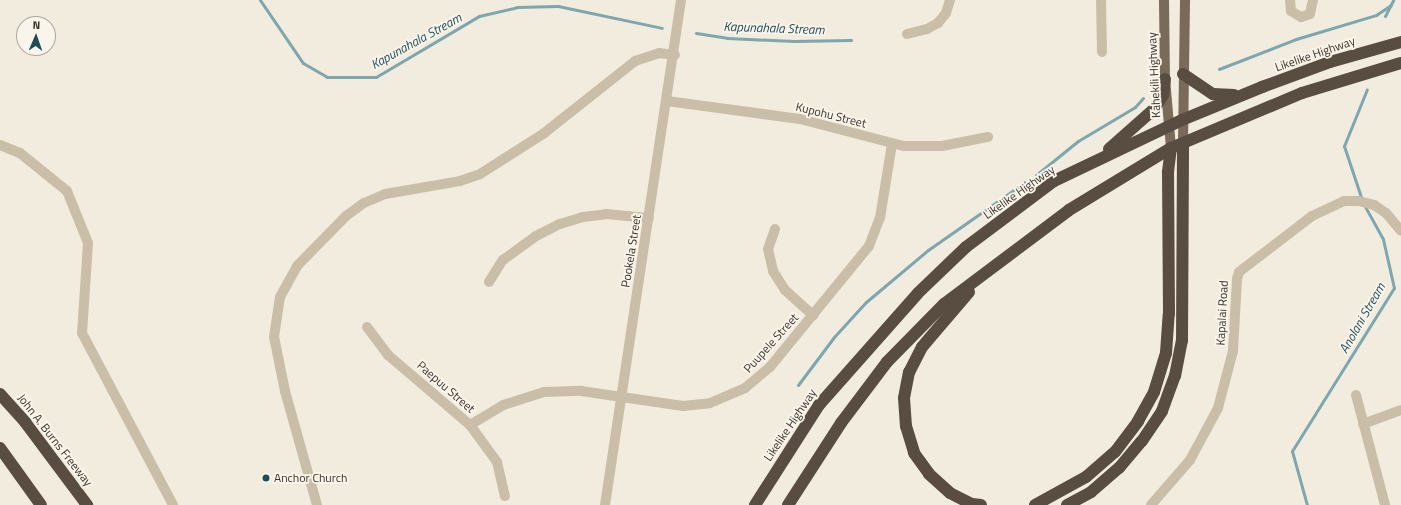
<!DOCTYPE html>
<style>
body{margin:0}
#map{position:relative;width:1401px;height:505px;overflow:hidden;background:#f2ecde;font-family:"Titillium Web",sans-serif}
div>[style]{position:absolute}
.stream>*{height:3px;margin:-1.5px;padding:0 1.5px;transform-origin:1.5px;border-radius:1.5px;background:#7da6af}
.minor>*{height:10px;margin:-5px;padding:0 5px;transform-origin:5px;border-radius:5px;background:#cbbea9}
.major>*{height:10px;margin:-5px;padding:0 5px;transform-origin:5px;border-radius:5px;background:#7a6a5a}
.highway>*{height:12px;margin:-6px;padding:0 6px;transform-origin:6px;border-radius:6px;background:#594c40}
.dots>*{width:11px;height:11px;translate:-50% -50%;box-sizing:border-box;border:2px solid #faf5ea;border-radius:50%}
span{translate:-50% -50%;white-space:nowrap;text-align:center;line-height:1.15;-webkit-text-stroke:3.5px #faf5ea;paint-order:stroke}
.street-label{font-size:12px;color:#383029}
.poi-label{font-size:12px;color:#383029}
.left{translate:0 -50%;text-align:left}
.water-label{font-size:13px;color:#1e4d5a;font-style:italic}
.north{position:absolute;left:16px;top:16px;width:40px;height:40px;box-sizing:border-box;background:#faf5ea;border:1px solid #aca69d;border-radius:50%;rotate:2deg;font-size:11px;font-weight:700;line-height:16px;text-align:center;color:#383029}
.north::after{content:'';display:block;margin:auto;width:14px;height:18px;background:#1e4d5a;clip-path:polygon(50% 0,100% 100%,50% 72%,0 100%)}
</style>
<div id="map">
<div class="stream">
<div style="left:260px;top:0;width:76px;rotate:55.7deg"></div>
<div style="left:303px;top:63px;width:28px;rotate:30deg"></div>
<div style="left:327px;top:77px;width:49px"></div>
<div style="left:376px;top:77px;width:120px;rotate:-30.6deg"></div>
<div style="left:479px;top:16px;width:39px;rotate:-13deg"></div>
<div style="left:517px;top:7px;width:41px;rotate:-1.4deg"></div>
<div style="left:558px;top:6px;width:106px;rotate:11.9deg"></div>
<div style="left:1385px;top:16px;width:18px;rotate:-63deg"></div>
<div style="left:696px;top:33px;width:31px;rotate:9deg"></div>
<div style="left:727px;top:38px;width:67px;rotate:2.6deg"></div>
<div style="left:794px;top:41px;width:57px;rotate:-1deg"></div>
<div style="left:1219px;top:69px;width:83px;rotate:-21.3deg"></div>
<div style="left:1296px;top:39px;width:84px;rotate:-16.7deg"></div>
<div style="left:1376px;top:15px;width:18px;rotate:-34deg"></div>
<div style="left:1036px;top:175px;width:54px;rotate:-39deg"></div>
<div style="left:1078px;top:141px;width:66px;rotate:-30.8deg"></div>
<div style="left:1135px;top:107px;width:12px;rotate:-48deg"></div>
<div style="left:1362px;top:200px;width:57px;rotate:-108.4deg"></div>
<div style="left:1344px;top:146px;width:61px;rotate:-68deg"></div>
<div style="left:798px;top:385px;width:60px;rotate:-53.1deg"></div>
<div style="left:834px;top:337px;width:47px;rotate:-47.6deg"></div>
<div style="left:866px;top:302px;width:81px;rotate:-40deg"></div>
<div style="left:928px;top:250px;width:118px;rotate:-35deg"></div>
<div style="left:1307px;top:505px;width:56px;rotate:-105.5deg"></div>
<div style="left:1292px;top:451px;width:192px;rotate:-58deg"></div>
<div style="left:1394px;top:288px;width:50px;rotate:-102.7deg"></div>
<div style="left:1383px;top:239px;width:39px;rotate:-119deg"></div>
</div>
<div class="minor">
<div style="left:1101px;top:0;width:52px;rotate:88.9deg"></div>
<div style="left:1290px;top:0;width:11px;rotate:85deg"></div>
<div style="left:1291px;top:11px;width:12px;rotate:31deg"></div>
<div style="left:1301px;top:17px;width:9px;rotate:-18deg"></div>
<div style="left:1310px;top:14px;width:14px;rotate:-78deg"></div>
<div style="left:907px;top:34px;width:21px;rotate:-14deg"></div>
<div style="left:927px;top:29px;width:13px;rotate:-29deg"></div>
<div style="left:938px;top:23px;width:13px;rotate:-51deg"></div>
<div style="left:946px;top:13px;width:14px;rotate:-73deg"></div>
<div style="left:667px;top:101px;width:134px;rotate:7.7deg"></div>
<div style="left:800px;top:119px;width:107px;rotate:14.6deg"></div>
<div style="left:904px;top:146px;width:38px"></div>
<div style="left:942px;top:146px;width:47px;rotate:-11.1deg"></div>
<div style="left:0;top:145px;width:22px;rotate:22deg"></div>
<div style="left:20px;top:153px;width:60px;rotate:39deg"></div>
<div style="left:67px;top:191px;width:56px;rotate:68deg"></div>
<div style="left:88px;top:243px;width:90px;rotate:93.8deg"></div>
<div style="left:82px;top:333px;width:195px;rotate:62.1deg"></div>
<div style="left:775px;top:229px;width:21px;rotate:109deg"></div>
<div style="left:768px;top:249px;width:23px;rotate:77deg"></div>
<div style="left:773px;top:271px;width:22px;rotate:58deg"></div>
<div style="left:785px;top:290px;width:38px;rotate:42deg"></div>
<div style="left:489px;top:282px;width:26px;rotate:-58deg"></div>
<div style="left:503px;top:260px;width:41px;rotate:-36deg"></div>
<div style="left:536px;top:236px;width:27px;rotate:-27deg"></div>
<div style="left:560px;top:224px;width:24px;rotate:-17deg"></div>
<div style="left:583px;top:217px;width:23px;rotate:-7deg"></div>
<div style="left:606px;top:214px;width:43px;rotate:5.3deg"></div>
<div style="left:367px;top:327px;width:35px;rotate:53deg"></div>
<div style="left:388px;top:355px;width:108px;rotate:40.5deg"></div>
<div style="left:470px;top:425px;width:46px;rotate:53.9deg"></div>
<div style="left:497px;top:462px;width:35px;rotate:77deg"></div>
<div style="left:1356px;top:395px;width:114px;rotate:75.2deg"></div>
<div style="left:1363px;top:424px;width:40px;rotate:-20.2deg"></div>
<div style="left:470px;top:425px;width:39px;rotate:-31deg"></div>
<div style="left:503px;top:405px;width:43px;rotate:-17.6deg"></div>
<div style="left:544px;top:392px;width:37px;rotate:-2deg"></div>
<div style="left:581px;top:391px;width:103px;rotate:8.4deg"></div>
<div style="left:683px;top:406px;width:27px;rotate:-6deg"></div>
<div style="left:710px;top:403px;width:38px;rotate:-23deg"></div>
<div style="left:745px;top:388px;width:33px;rotate:-40deg"></div>
<div style="left:770px;top:367px;width:156px;rotate:-50.7deg"></div>
<div style="left:869px;top:246px;width:30px;rotate:-69deg"></div>
<div style="left:880px;top:218px;width:75px;rotate:-80.8deg"></div>
<div style="left:317px;top:505px;width:118px;rotate:-105.7deg"></div>
<div style="left:285px;top:391px;width:55px;rotate:-101.5deg"></div>
<div style="left:274px;top:337px;width:40px;rotate:-81.5deg"></div>
<div style="left:280px;top:297px;width:35px;rotate:-61deg"></div>
<div style="left:297px;top:266px;width:70px;rotate:-45.6deg"></div>
<div style="left:346px;top:216px;width:22px;rotate:-36deg"></div>
<div style="left:364px;top:203px;width:23px;rotate:-23deg"></div>
<div style="left:385px;top:194px;width:76px;rotate:-9.8deg"></div>
<div style="left:460px;top:181px;width:21px;rotate:-19deg"></div>
<div style="left:480px;top:174px;width:75px;rotate:-32.4deg"></div>
<div style="left:543px;top:134px;width:117px;rotate:-38.4deg"></div>
<div style="left:635px;top:61px;width:25px;rotate:-18deg"></div>
<div style="left:659px;top:53px;width:16px;rotate:7deg"></div>
<div style="left:605px;top:505px;width:511px;rotate:-81.44deg"></div>
<div style="left:1151px;top:505px;width:60px;rotate:-49.1deg"></div>
<div style="left:1190px;top:460px;width:59px;rotate:-61.7deg"></div>
<div style="left:1218px;top:408px;width:59px;rotate:-75.3deg"></div>
<div style="left:1233px;top:351px;width:72px;rotate:-86.8deg"></div>
<div style="left:1237px;top:279px;width:7px;rotate:-74deg"></div>
<div style="left:1239px;top:272px;width:92px;rotate:-37.5deg"></div>
<div style="left:1312px;top:216px;width:35px;rotate:-25deg"></div>
<div style="left:1344px;top:201px;width:15px"></div>
<div style="left:1359px;top:201px;width:16px;rotate:15deg"></div>
<div style="left:1374px;top:205px;width:14px;rotate:34deg"></div>
<div style="left:1386px;top:213px;width:23px;rotate:50deg"></div>
</div>
<div class="major">
<div style="left:1164px;top:0;width:79px;rotate:89.3deg"></div>
<div style="left:1165px;top:79px;width:69px;rotate:85deg"></div>
<div style="left:1183px;top:144px;width:144px;rotate:-89.2deg"></div>
</div>
<div class="highway">
<div style="left:1183px;top:74px;width:36px;rotate:34deg"></div>
<div style="left:1213px;top:94px;width:21px;rotate:3deg"></div>
<div style="left:1109px;top:149px;width:60px;rotate:-41.6deg"></div>
<div style="left:1154px;top:109px;width:17px;rotate:-57deg"></div>
<div style="left:1163px;top:95px;width:16px;rotate:-83deg"></div>
<div style="left:969px;top:292px;width:72px;rotate:130.5deg"></div>
<div style="left:922px;top:347px;width:28px;rotate:117deg"></div>
<div style="left:909px;top:372px;width:26px;rotate:101deg"></div>
<div style="left:904px;top:398px;width:28px;rotate:86deg"></div>
<div style="left:906px;top:426px;width:28px;rotate:73deg"></div>
<div style="left:914px;top:453px;width:26px;rotate:54deg"></div>
<div style="left:929px;top:474px;width:28px;rotate:42deg"></div>
<div style="left:950px;top:493px;width:25px;rotate:27deg"></div>
<div style="left:972px;top:504px;width:9px;rotate:6deg"></div>
<div style="left:0;top:394px;width:38px;rotate:48deg"></div>
<div style="left:25px;top:422px;width:104px;rotate:53.2deg"></div>
<div style="left:0;top:448px;width:70px;rotate:54.3deg"></div>
<div style="left:755px;top:505px;width:119px;rotate:-57.4deg"></div>
<div style="left:819px;top:405px;width:149px;rotate:-48.5deg"></div>
<div style="left:918px;top:293px;width:66px;rotate:-43.8deg"></div>
<div style="left:966px;top:247px;width:110px;rotate:-36.9deg"></div>
<div style="left:1054px;top:181px;width:142px;rotate:-25.5deg"></div>
<div style="left:1182px;top:120px;width:87px;rotate:-22.4deg"></div>
<div style="left:1262px;top:87px;width:72px;rotate:-20.2deg"></div>
<div style="left:1330px;top:62px;width:74px;rotate:-15.7deg"></div>
<div style="left:788px;top:505px;width:98px;rotate:-57.1deg"></div>
<div style="left:841px;top:423px;width:76px;rotate:-53deg"></div>
<div style="left:887px;top:362px;width:81px;rotate:-45.5deg"></div>
<div style="left:944px;top:304px;width:156px;rotate:-36.9deg"></div>
<div style="left:1069px;top:210px;width:119px;rotate:-31.3deg"></div>
<div style="left:1171px;top:148px;width:142px;rotate:-22.8deg"></div>
<div style="left:1302px;top:93px;width:103px;rotate:-16.9deg"></div>
<div style="left:1035px;top:505px;width:58px;rotate:-28.8deg"></div>
<div style="left:1086px;top:477px;width:38px;rotate:-41deg"></div>
<div style="left:1115px;top:452px;width:39px;rotate:-53deg"></div>
<div style="left:1138px;top:421px;width:33px;rotate:-61deg"></div>
<div style="left:1154px;top:392px;width:41px;rotate:-72.9deg"></div>
<div style="left:1166px;top:353px;width:39px;rotate:-86deg"></div>
<div style="left:1169px;top:314px;width:142px;rotate:-90.4deg"></div>
<div style="left:1168px;top:172px;width:24px;rotate:-83deg"></div>
<div style="left:1067px;top:505px;width:27px;rotate:-28deg"></div>
<div style="left:1091px;top:492px;width:37px;rotate:-41deg"></div>
<div style="left:1119px;top:468px;width:35px;rotate:-50deg"></div>
<div style="left:1142px;top:441px;width:36px;rotate:-56deg"></div>
<div style="left:1162px;top:411px;width:37px;rotate:-70deg"></div>
<div style="left:1175px;top:376px;width:36px;rotate:-79deg"></div>
<div style="left:1182px;top:341px;width:197px;rotate:-89.7deg"></div>
</div>
<div class="dots">
<div style="left:266px;top:478px;background:#1e4d5a"></div>
</div>
<div class="street-label">
<span style="left:1315px;top:54px;rotate:-19deg">Likelike Highway</span>
<span style="left:1154px;top:75px;rotate:-93deg">Kahekili Highway</span>
<span style="left:831px;top:115px;rotate:14deg">Kupohu Street</span>
<span style="left:1019px;top:192px;rotate:-35deg">Likelike Highway</span>
<span style="left:631px;top:251px;rotate:-81deg">Pookela Street</span>
<span style="left:1222px;top:313px;rotate:-87deg">Kapalai Road</span>
<span style="left:771px;top:343px;rotate:-48deg">Puupele Street</span>
<span style="left:446px;top:387px;rotate:41deg">Paepuu Street</span>
<span style="left:790px;top:425px;rotate:-56deg">Likelike Highway</span>
<span style="left:55px;top:440px;rotate:52deg">John A. Burns Freeway</span>
</div>
<div class="poi-label">
<span class="left" style="left:274px;top:478px">Anchor Church</span>
</div>
<div class="water-label">
<span style="left:774px;top:28px;rotate:2deg">Kapunahala Stream</span>
<span style="left:416px;top:41px;rotate:-29deg">Kapunahala Stream</span>
<span style="left:1362px;top:318px;rotate:-60deg">Anolani Stream</span>
</div>
<div class="north">N</div>
</div>
